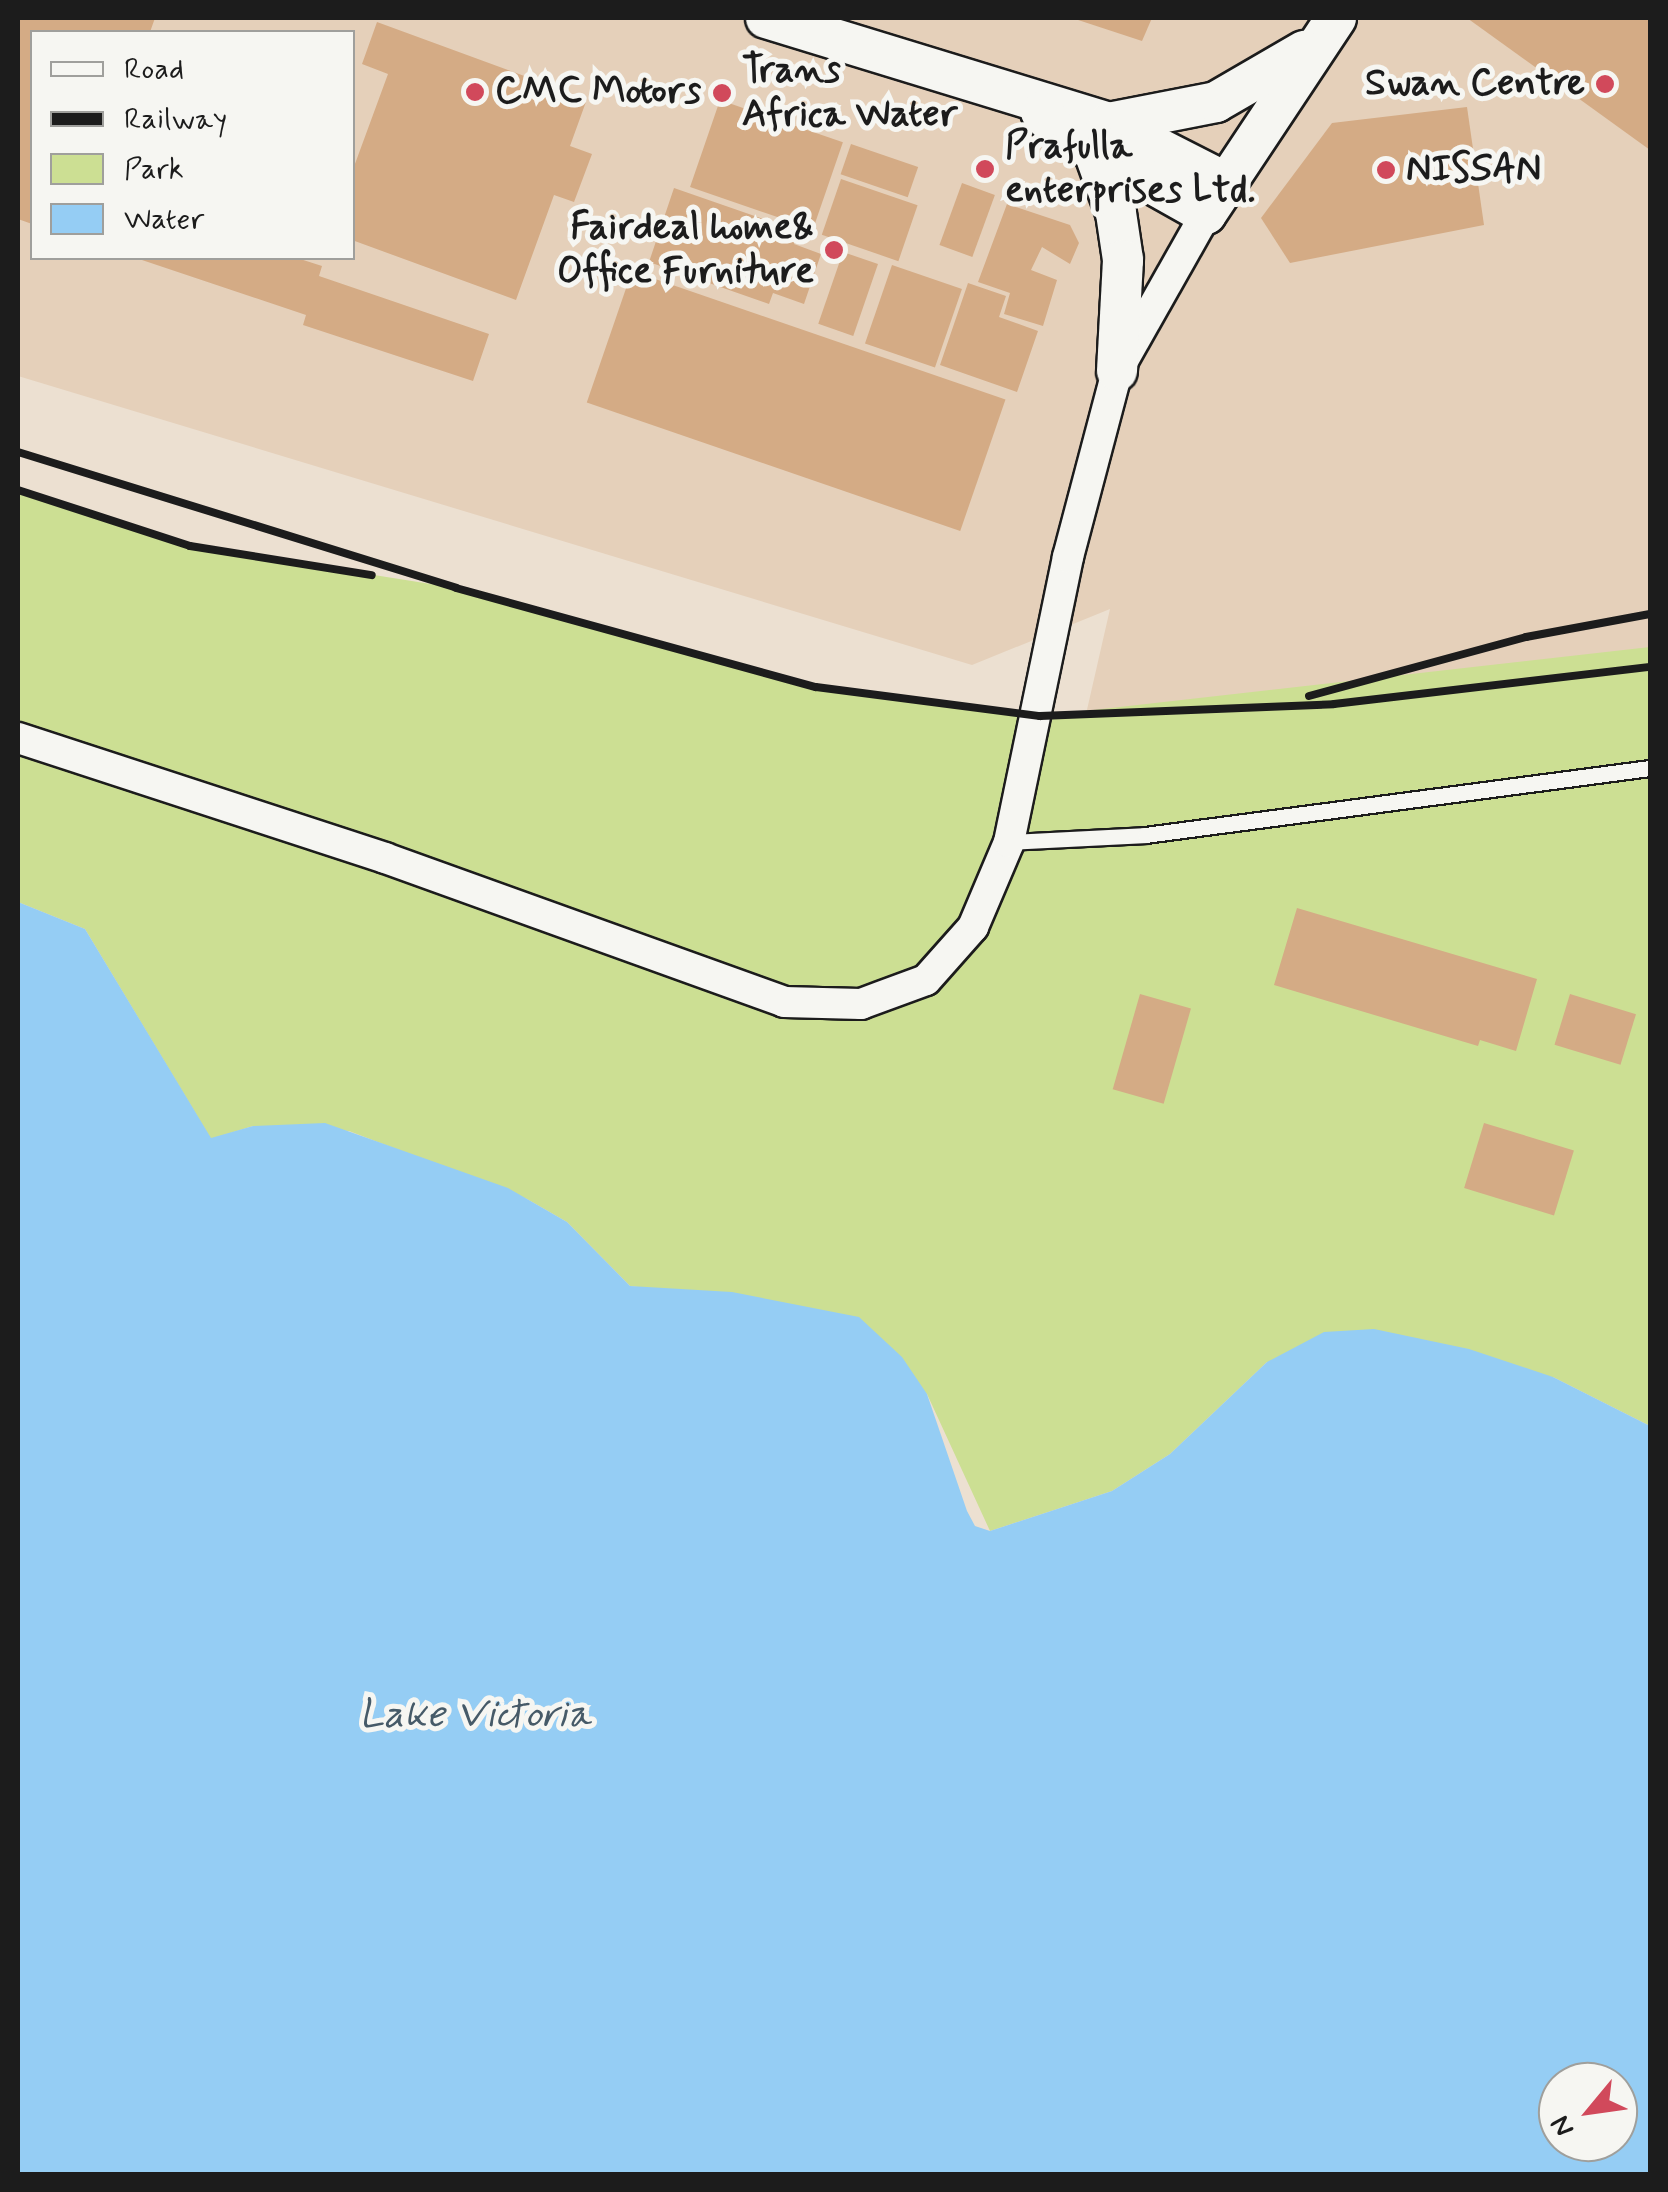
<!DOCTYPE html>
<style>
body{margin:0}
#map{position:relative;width:1668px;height:2192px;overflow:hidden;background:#ece0d1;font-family:Mynerve,sans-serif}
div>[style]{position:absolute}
.built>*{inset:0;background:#e5d0ba}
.green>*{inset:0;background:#ccdf93}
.water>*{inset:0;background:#95cdf4}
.building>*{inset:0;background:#d4ab85;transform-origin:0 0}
.roads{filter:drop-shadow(2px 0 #1c1c1c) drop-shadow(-2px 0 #1c1c1c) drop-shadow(0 2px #1c1c1c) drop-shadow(0 -2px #1c1c1c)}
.lane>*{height:15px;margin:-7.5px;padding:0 7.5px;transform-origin:7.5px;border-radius:7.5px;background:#f6f6f2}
.street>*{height:30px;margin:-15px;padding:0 15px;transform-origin:15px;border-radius:15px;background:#f6f6f2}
.secondary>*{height:40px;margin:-20px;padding:0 20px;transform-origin:20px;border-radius:20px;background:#f6f6f2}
.rail>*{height:8px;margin:-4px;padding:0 4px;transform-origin:4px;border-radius:4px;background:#1c1c1c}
.dots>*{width:28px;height:28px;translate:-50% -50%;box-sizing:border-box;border:5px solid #f6f6f2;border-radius:50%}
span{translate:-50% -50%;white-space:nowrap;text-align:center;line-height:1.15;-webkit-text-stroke:10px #f6f6f2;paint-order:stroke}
.poi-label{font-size:38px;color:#1c1c1c;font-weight:700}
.left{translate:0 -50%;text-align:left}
.right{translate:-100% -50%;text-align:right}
.water-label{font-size:40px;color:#465a68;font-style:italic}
.frame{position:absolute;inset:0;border:20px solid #1c1c1c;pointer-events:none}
.legend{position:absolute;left:30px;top:30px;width:325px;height:230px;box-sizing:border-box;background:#f6f6f2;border:2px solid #9f9f9c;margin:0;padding:12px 18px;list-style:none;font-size:30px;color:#1c1c1c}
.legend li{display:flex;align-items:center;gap:20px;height:50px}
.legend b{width:50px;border:2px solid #9f9f9c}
.north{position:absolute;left:1538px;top:2062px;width:100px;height:100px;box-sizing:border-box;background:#f6f6f2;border:2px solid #9f9f9c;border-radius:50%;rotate:241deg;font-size:28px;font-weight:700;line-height:40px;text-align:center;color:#1c1c1c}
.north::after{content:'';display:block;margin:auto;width:35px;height:45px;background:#d1495b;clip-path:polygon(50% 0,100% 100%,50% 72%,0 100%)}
</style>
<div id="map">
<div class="built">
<div style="clip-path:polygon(evenodd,18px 18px,1650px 18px,1650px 740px,1068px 793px,1110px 609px,972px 665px,18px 376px,18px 18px,32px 32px,352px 32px,352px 258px,32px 258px,32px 32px)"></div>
</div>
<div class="green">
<div style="clip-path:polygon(18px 490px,190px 546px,456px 588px,816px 687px,1040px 716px,1650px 647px,1650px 1426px,1553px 1377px,1267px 1362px,1170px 1454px,1112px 1491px,990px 1531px,927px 1394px,671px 1291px,630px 1286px,567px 1222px,527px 1199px,349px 1131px,253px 1126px,211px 1139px,85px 929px,18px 902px)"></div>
</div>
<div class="water">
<div style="clip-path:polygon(evenodd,18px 902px,85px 929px,211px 1138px,253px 1126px,325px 1123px,508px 1188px,567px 1222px,630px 1286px,732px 1292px,859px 1317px,902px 1357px,927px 1394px,967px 1511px,975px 1526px,990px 1531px,1112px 1491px,1170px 1454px,1267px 1362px,1324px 1332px,1374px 1329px,1469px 1349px,1553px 1377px,1650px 1426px,1650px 2174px,18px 2174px,18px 902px,1558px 2082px,1618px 2082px,1618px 2142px,1558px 2142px,1558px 2082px)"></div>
</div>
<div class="building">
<div style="clip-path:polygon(18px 18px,155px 18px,150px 32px,32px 32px,32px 224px,18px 219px)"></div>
<div style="clip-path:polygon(1072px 18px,1152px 18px,1142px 41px)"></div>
<div style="clip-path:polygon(1467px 18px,1650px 18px,1650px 150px)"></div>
<div style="clip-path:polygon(377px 22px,587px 99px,570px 146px,592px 154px,574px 202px,554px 195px,516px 300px,352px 240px,352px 172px,388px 74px,362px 64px)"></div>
<div style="left:720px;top:100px;width:130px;height:92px;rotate:19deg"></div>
<div style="clip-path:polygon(1467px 107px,1484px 225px,1290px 263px,1261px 218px,1332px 123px)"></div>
<div style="left:851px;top:144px;width:71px;height:32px;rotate:19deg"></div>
<div style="left:841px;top:179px;width:81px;height:59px;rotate:19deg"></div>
<div style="left:962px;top:183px;width:35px;height:66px;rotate:20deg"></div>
<div style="clip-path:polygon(674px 188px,798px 231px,794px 244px,821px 254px,804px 304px,773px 293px,769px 304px,649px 262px)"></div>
<div style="clip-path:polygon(1007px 204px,1070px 225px,1079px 243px,1070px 264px,1042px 247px,1031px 270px,1057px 280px,1043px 326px,1004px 314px,1010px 293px,978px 282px)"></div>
<div style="left:843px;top:252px;width:37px;height:76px;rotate:19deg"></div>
<div style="clip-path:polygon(136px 258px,297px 258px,322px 266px,319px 276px,489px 334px,473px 381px,303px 325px,306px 315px)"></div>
<div style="left:892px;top:265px;width:74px;height:83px;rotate:19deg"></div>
<div style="left:632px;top:271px;width:395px;height:139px;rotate:19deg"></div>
<div style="clip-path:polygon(968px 283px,1006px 296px,999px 317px,1038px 331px,1017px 392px,940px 365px)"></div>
<div style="clip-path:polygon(1297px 908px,1537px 979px,1516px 1051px,1480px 1040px,1478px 1046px,1274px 985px)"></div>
<div style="left:1140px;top:994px;width:53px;height:99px;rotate:16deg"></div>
<div style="left:1570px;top:994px;width:69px;height:53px;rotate:17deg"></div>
<div style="left:1484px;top:1123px;width:94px;height:68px;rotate:17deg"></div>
</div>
<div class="roads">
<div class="lane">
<div style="left:1009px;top:842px;width:136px;rotate:-2.9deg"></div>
<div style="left:1145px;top:835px;width:509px;rotate:-7.56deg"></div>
</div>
<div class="street">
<div style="left:18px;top:738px;width:386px;rotate:18.1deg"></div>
<div style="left:385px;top:858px;width:424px;rotate:19.8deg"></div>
<div style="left:784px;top:1002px;width:77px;rotate:1.5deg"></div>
<div style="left:861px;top:1004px;width:69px;rotate:-20.3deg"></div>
<div style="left:926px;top:980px;width:71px;rotate:-48.4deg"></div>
<div style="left:973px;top:927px;width:92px;rotate:-67deg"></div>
<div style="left:1009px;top:842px;width:291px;rotate:-78.3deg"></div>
<div style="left:1068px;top:557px;width:192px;rotate:-75.2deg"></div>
<div style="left:1117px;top:371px;width:180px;rotate:-60.5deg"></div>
</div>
<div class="secondary">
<div style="left:766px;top:18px;width:359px;rotate:17deg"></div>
<div style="left:1109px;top:123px;width:130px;rotate:27deg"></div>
<div style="left:1041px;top:112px;width:24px;rotate:48deg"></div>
<div style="left:1057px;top:130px;width:171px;rotate:29.4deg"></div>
<div style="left:1206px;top:214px;width:235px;rotate:-56.4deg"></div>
<div style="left:1109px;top:123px;width:109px;rotate:-11.1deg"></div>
<div style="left:1216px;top:102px;width:102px;rotate:-30.1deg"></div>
<div style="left:1093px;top:149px;width:68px;rotate:70.2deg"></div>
<div style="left:1116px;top:213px;width:48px;rotate:81.5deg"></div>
<div style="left:1123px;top:260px;width:111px;rotate:93.1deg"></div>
</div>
</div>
<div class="rail">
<div style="left:18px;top:452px;width:459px;rotate:17.2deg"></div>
<div style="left:456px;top:588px;width:373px;rotate:15.4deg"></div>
<div style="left:816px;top:687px;width:226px;rotate:7.4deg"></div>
<div style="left:1040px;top:716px;width:294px;rotate:-2.3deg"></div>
<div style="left:1334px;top:704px;width:318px;rotate:-6.7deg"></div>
<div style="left:18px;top:490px;width:181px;rotate:18deg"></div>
<div style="left:190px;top:546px;width:184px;rotate:9.1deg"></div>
<div style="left:1309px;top:696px;width:225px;rotate:-15.2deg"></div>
<div style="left:1526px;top:637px;width:126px;rotate:-10.5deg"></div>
</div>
<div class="dots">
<div style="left:1605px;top:84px;background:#d1495b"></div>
<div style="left:475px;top:92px;background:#d1495b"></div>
<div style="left:722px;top:93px;background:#d1495b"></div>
<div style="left:985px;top:169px;background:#d1495b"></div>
<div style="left:1386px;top:170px;background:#d1495b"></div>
<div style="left:834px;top:250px;background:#d1495b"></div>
</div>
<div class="poi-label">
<span class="left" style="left:742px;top:93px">Trans<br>Africa Water</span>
<span class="right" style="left:1585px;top:84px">Swan Centre</span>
<span class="left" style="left:495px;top:92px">CMC Motors</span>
<span class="left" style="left:1005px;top:169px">Prafulla<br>enterprises Ltd.</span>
<span class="left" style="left:1406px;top:170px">NISSAN</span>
<span class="right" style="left:814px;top:250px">Fairdeal home&amp;<br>Office Furniture</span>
</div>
<div class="water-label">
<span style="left:475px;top:1715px">Lake Victoria</span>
</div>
<div class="frame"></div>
<ul class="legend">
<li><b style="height:12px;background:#f6f6f2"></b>Road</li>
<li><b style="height:12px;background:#1c1c1c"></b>Railway</li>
<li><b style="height:28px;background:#ccdf93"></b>Park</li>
<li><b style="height:28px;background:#95cdf4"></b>Water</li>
</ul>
<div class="north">N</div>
</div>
